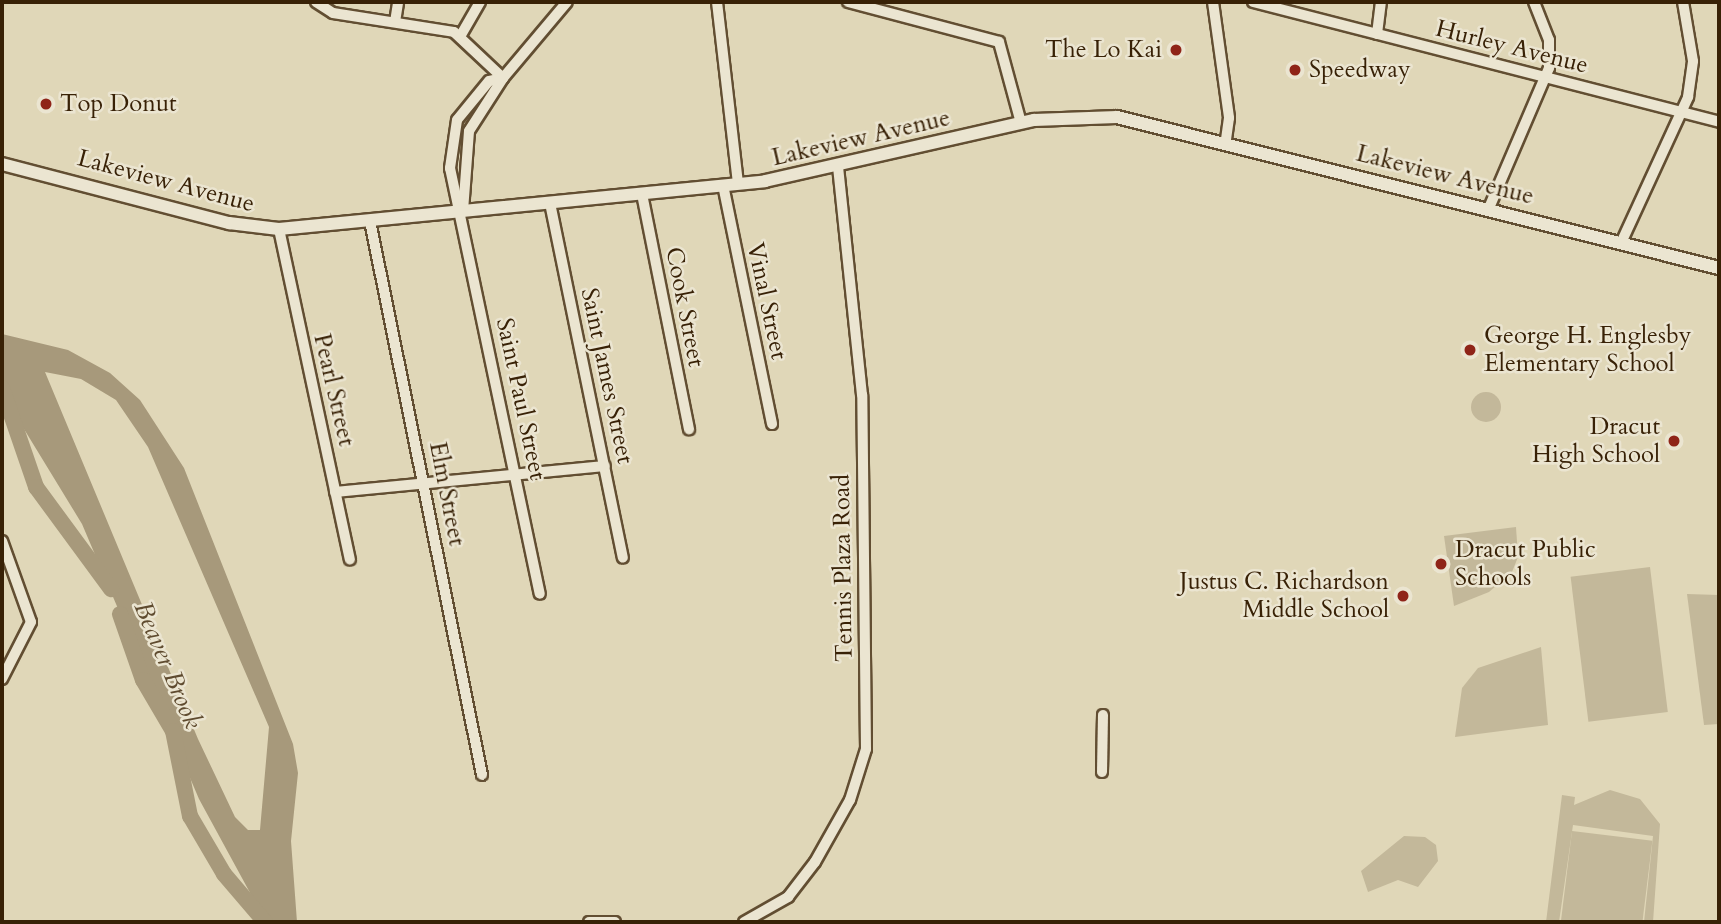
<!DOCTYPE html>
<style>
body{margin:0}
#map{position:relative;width:1721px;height:924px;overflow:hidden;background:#e0d7b8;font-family:Cardo,serif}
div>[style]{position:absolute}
.green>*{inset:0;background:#c3b89a;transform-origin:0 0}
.round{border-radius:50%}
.water>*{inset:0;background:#a7997b}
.river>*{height:16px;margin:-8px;padding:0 8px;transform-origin:8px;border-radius:8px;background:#a7997b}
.roads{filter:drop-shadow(2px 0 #624e32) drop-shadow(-2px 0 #624e32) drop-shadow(0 2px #624e32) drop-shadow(0 -2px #624e32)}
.street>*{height:10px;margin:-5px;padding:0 5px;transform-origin:5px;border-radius:5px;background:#ebe5d1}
.secondary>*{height:12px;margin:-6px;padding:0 6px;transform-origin:6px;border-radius:6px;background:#ebe5d1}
.dots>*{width:19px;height:19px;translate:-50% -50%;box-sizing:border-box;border:4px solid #ebe5d1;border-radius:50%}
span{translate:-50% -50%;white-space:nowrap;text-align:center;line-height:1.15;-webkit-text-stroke:5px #ebe5d1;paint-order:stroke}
.street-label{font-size:24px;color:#382106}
.poi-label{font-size:24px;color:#382106}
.right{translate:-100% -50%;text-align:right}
.left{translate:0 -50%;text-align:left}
.water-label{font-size:26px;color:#5f4b2f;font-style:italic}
.frame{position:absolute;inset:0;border:4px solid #382106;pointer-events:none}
</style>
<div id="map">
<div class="green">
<div class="round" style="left:1471px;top:392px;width:30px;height:30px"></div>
<div style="clip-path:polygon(1516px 527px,1518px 557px,1512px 572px,1489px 592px,1454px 606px,1444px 536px)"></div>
<div style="left:1650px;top:567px;width:146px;height:80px;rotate:83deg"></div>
<div style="clip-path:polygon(1687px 594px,1719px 595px,1719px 724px,1704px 725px)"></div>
<div style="clip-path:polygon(1541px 647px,1548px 725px,1455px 737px,1462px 688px,1478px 668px)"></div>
<div style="clip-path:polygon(1610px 790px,1640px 799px,1660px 824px,1653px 922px,1644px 922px,1653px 836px,1573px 825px,1559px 922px,1546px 922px,1562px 795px,1575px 797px,1574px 805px)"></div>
<div style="left:1572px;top:831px;width:81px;height:92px;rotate:7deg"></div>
<div style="clip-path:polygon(1404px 836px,1425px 837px,1436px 845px,1438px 861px,1418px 887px,1398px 880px,1368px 892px,1361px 871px)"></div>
</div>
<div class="water">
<div style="clip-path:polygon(evenodd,2px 334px,68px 350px,110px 373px,140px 400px,184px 468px,293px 744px,298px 773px,291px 841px,297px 922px,266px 922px,199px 799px,82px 524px,2px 393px,2px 334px,45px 372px,81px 379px,116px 400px,148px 447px,269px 727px,260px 830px,248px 830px,235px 817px,198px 739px,45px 372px)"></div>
</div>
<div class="river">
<div style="left:2px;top:388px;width:105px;rotate:71deg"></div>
<div style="left:36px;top:487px;width:127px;rotate:53.7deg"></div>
<div style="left:120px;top:614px;width:70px;rotate:70.8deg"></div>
<div style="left:143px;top:680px;width:59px;rotate:59.5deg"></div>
<div style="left:173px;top:731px;width:87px;rotate:78.7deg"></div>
<div style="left:190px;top:816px;width:67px;rotate:59.6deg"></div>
<div style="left:224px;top:874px;width:63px;rotate:49.5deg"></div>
</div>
<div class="roads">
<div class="street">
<div style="left:316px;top:2px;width:20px;rotate:33deg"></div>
<div style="left:333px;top:13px;width:122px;rotate:8.9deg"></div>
<div style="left:454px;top:32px;width:67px;rotate:43.2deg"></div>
<div style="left:717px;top:2px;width:183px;rotate:83.4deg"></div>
<div style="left:848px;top:2px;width:156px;rotate:14.8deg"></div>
<div style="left:999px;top:42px;width:84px;rotate:74.8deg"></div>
<div style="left:1213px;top:2px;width:117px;rotate:82.1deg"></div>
<div style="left:1229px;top:118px;width:21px;rotate:98deg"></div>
<div style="left:1253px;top:2px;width:481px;rotate:14.4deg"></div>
<div style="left:395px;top:22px;width:20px;rotate:-81deg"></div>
<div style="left:1377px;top:34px;width:32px;rotate:-83deg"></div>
<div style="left:461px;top:35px;width:38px;rotate:-60deg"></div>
<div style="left:503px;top:78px;width:14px;rotate:168deg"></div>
<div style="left:489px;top:81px;width:50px;rotate:129.4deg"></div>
<div style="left:457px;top:120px;width:49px;rotate:98.3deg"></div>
<div style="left:450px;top:168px;width:435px;rotate:78.1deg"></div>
<div style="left:723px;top:185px;width:244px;rotate:78.4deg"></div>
<div style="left:642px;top:194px;width:240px;rotate:78.7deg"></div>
<div style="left:550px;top:203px;width:362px;rotate:78.4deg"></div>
<div style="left:1489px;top:208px;width:152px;rotate:-66.8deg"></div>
<div style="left:1549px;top:68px;width:28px;rotate:-90deg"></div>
<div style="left:1549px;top:40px;width:41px;rotate:-111.5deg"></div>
<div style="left:463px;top:211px;width:80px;rotate:-85.7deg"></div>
<div style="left:469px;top:131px;width:63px;rotate:-57.3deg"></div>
<div style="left:503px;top:78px;width:99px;rotate:-49.9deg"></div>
<div style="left:370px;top:221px;width:565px;rotate:78.57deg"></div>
<div style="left:279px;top:229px;width:338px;rotate:77.9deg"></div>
<div style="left:1621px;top:243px;width:161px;rotate:-65.3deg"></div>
<div style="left:1688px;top:97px;width:36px;rotate:-82deg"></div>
<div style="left:1693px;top:61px;width:60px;rotate:-99.6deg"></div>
<div style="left:335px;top:492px;width:271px;rotate:-5.5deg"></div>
<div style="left:2px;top:541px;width:86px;rotate:70.3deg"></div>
<div style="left:31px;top:622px;width:64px;rotate:117deg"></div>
<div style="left:1102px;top:772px;width:57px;rotate:-89deg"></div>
<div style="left:589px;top:922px;width:26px"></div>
<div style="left:744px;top:922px;width:51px;rotate:-29.6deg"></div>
<div style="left:788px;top:897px;width:44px;rotate:-52.4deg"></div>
<div style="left:815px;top:862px;width:71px;rotate:-60.6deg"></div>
<div style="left:850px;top:800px;width:53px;rotate:-72.6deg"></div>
<div style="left:866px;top:749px;width:354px;rotate:-90.6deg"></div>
<div style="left:862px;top:395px;width:229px;rotate:-96deg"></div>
</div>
<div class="secondary">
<div style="left:2px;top:164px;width:235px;rotate:14.6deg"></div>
<div style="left:229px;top:223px;width:50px;rotate:6.8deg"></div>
<div style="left:279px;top:229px;width:488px;rotate:-5.6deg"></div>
<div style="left:765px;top:181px;width:276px;rotate:-12.8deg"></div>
<div style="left:1034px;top:120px;width:83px;rotate:-2.1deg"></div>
<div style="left:1117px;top:117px;width:621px;rotate:14.08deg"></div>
</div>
</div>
<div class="dots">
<div style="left:1176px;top:50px;background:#8f2418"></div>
<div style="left:1295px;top:70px;background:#8f2418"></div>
<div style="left:46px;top:104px;background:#8f2418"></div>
<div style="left:1470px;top:350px;background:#8f2418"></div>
<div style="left:1674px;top:441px;background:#8f2418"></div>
<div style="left:1441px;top:564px;background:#8f2418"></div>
<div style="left:1403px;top:596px;background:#8f2418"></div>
</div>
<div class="street-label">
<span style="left:1512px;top:47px;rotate:14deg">Hurley Avenue</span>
<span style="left:861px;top:138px;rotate:-13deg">Lakeview Avenue</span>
<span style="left:1445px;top:175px;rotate:14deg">Lakeview Avenue</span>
<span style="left:166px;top:181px;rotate:15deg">Lakeview Avenue</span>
<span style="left:767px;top:301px;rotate:78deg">Vinal Street</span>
<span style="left:685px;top:307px;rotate:79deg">Cook Street</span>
<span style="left:607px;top:376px;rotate:78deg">Saint James Street</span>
<span style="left:334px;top:390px;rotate:77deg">Pearl Street</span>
<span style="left:521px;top:399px;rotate:78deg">Saint Paul Street</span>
<span style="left:447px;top:494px;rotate:79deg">Elm Street</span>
<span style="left:843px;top:568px;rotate:-91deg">Tennis Plaza Road</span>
</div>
<div class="poi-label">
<span class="right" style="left:1162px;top:50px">The Lo Kai</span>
<span class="left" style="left:1309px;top:70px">Speedway</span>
<span class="left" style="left:60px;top:104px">Top Donut</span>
<span class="left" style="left:1484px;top:350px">George H. Englesby<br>Elementary School</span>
<span class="right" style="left:1660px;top:441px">Dracut<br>High School</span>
<span class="left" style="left:1455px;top:564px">Dracut Public<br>Schools</span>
<span class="right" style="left:1389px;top:596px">Justus C. Richardson<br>Middle School</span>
</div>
<div class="water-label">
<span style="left:168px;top:665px;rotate:67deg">Beaver Brook</span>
</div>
<div class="frame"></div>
</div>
